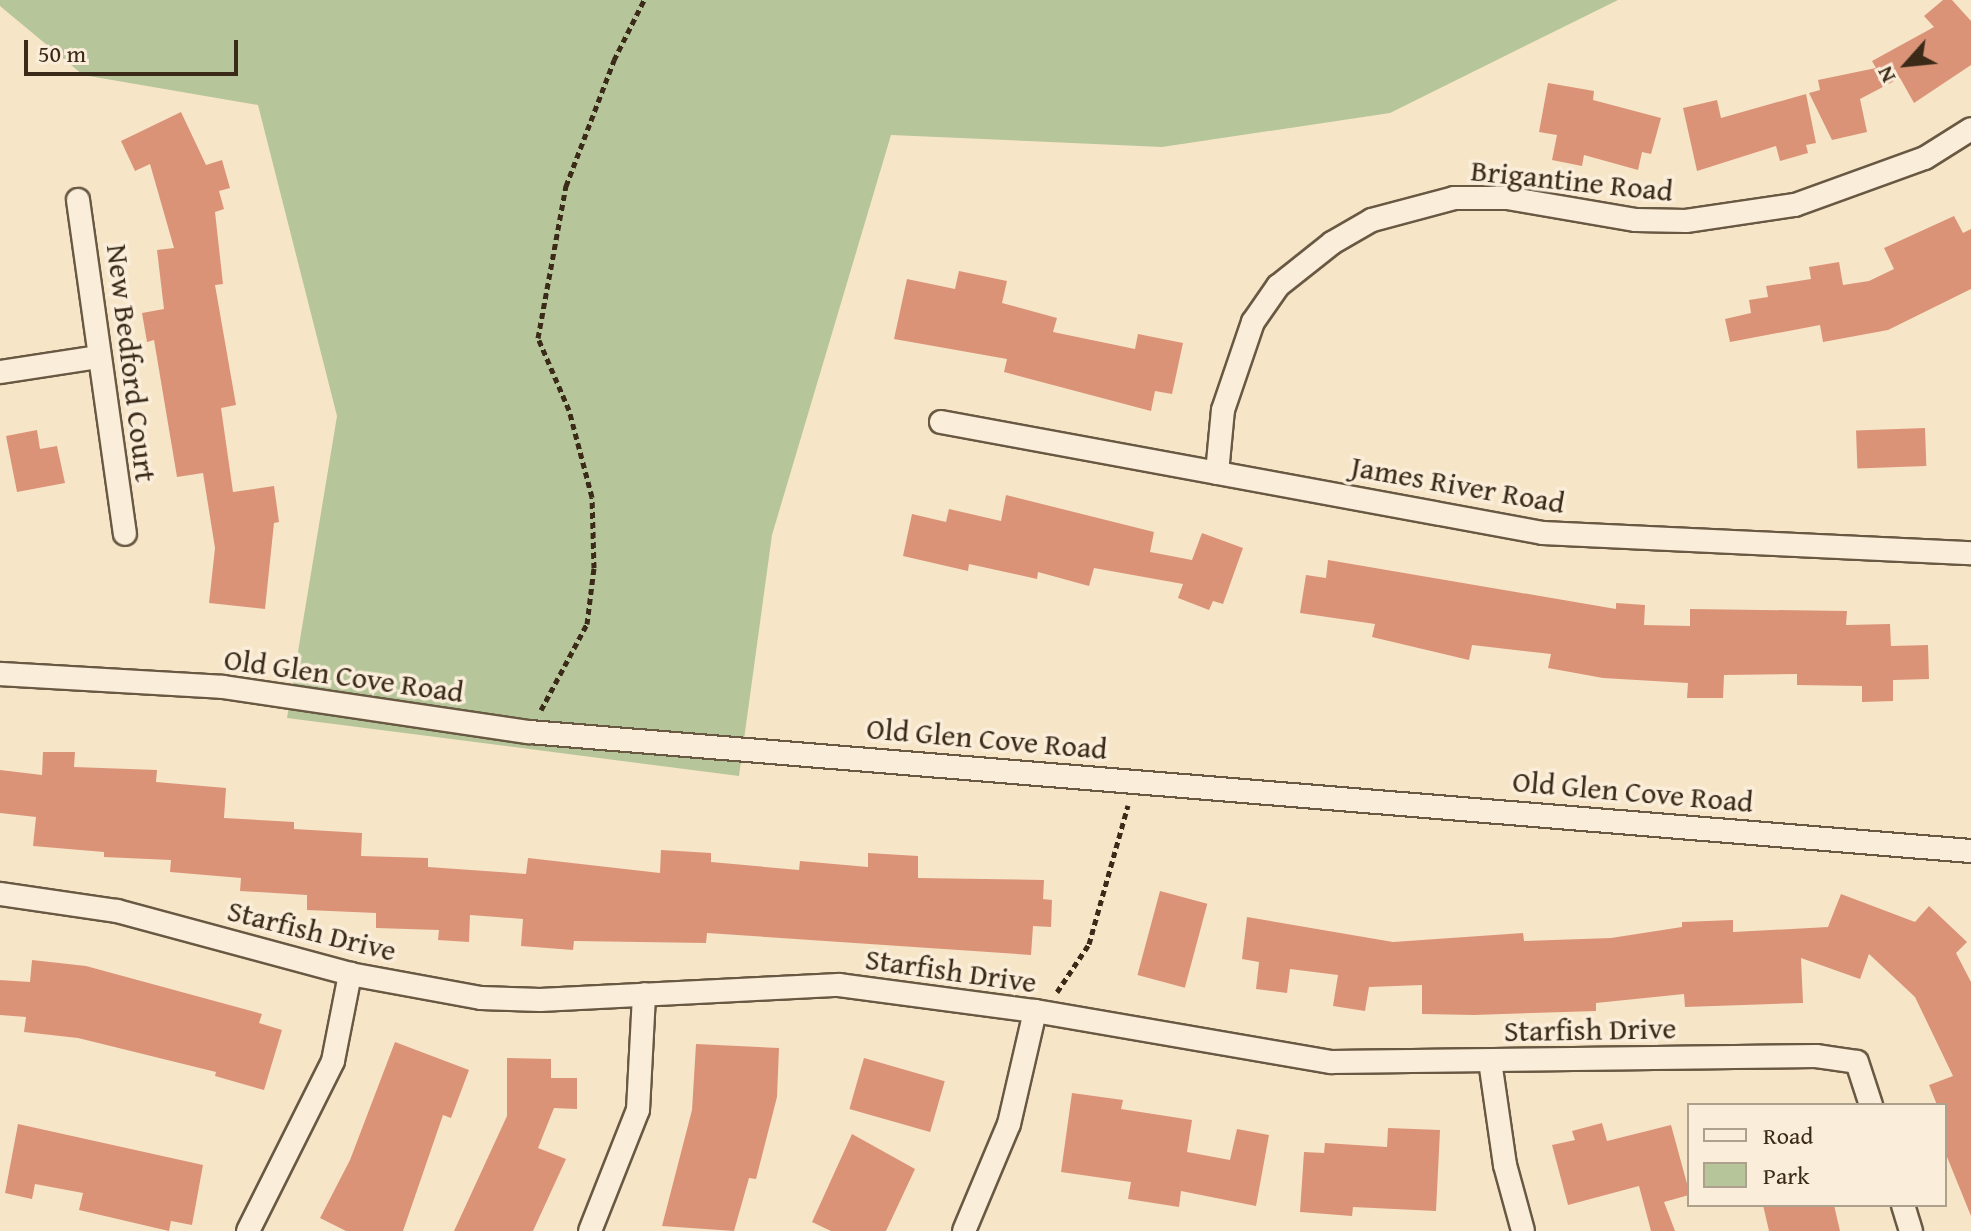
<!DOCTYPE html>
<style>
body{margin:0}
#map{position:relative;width:1971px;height:1231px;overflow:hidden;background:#f7e5c8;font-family:"Gentium Book Plus",serif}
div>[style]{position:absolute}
.green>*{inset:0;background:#b7c69a}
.building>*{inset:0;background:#db9378;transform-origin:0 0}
.path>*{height:5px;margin-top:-2.5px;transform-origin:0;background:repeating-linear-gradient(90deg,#3a2a17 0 6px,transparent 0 10px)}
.roads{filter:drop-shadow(2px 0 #695943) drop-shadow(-2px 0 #695943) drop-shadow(0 2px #695943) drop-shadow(0 -2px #695943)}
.street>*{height:22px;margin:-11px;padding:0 11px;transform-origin:11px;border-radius:11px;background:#faeedb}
span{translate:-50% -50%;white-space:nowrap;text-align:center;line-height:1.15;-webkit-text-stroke:7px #faeedb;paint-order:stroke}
.street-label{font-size:30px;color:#3a2a17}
.legend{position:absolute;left:1687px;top:1103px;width:260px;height:104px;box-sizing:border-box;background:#faeedb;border:2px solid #ada08d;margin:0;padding:10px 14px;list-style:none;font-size:24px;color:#3a2a17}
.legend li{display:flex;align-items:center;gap:16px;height:40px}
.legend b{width:40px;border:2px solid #ada08d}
.north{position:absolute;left:1867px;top:24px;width:80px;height:80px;-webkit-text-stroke:6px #faeedb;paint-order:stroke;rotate:243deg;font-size:22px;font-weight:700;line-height:32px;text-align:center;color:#3a2a17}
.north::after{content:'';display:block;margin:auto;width:28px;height:36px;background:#3a2a17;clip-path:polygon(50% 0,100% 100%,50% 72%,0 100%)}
.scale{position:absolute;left:24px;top:40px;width:214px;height:36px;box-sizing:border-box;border:4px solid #3a2a17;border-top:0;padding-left:10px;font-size:24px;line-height:28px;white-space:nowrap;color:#3a2a17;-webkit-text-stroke:6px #faeedb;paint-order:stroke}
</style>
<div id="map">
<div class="green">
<div style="clip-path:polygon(0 0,1618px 0,1390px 113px,1162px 147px,891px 135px,772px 535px,739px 776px,287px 718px,337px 416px,258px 105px,83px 75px,0 6px)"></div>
</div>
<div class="building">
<div style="clip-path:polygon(1943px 0,1952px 0,1971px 21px,1971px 65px,1914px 103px,1900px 78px,1860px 99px,1867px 132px,1832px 140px,1809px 93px,1820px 90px,1818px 80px,1876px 68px,1872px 61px,1934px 27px,1924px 16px)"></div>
<div style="clip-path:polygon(1548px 83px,1594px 91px,1593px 100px,1661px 118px,1651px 154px,1642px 152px,1638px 170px,1584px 155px,1582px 166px,1552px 160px,1557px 135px,1539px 132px)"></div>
<div style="clip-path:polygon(1806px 94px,1816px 143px,1806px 145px,1808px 153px,1780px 161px,1776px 146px,1697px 171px,1683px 108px,1717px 100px,1721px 118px)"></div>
<div style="clip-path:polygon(181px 112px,206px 165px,222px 160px,230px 188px,219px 191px,224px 209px,215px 212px,223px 284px,215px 285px,236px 405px,221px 408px,233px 492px,274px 486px,279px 522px,274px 523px,265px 609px,209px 603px,215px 548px,203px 473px,177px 477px,154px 340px,147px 342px,142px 313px,164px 309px,157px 250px,174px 248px,150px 164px,135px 171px,121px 141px)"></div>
<div style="clip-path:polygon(1954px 216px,1963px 233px,1971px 229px,1971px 289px,1888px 330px,1823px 342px,1820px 325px,1730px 342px,1725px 319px,1751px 313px,1749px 300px,1768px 297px,1766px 286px,1811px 279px,1809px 267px,1839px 262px,1843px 285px,1869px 281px,1894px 269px,1884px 248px)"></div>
<div style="clip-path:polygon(959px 271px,1007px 281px,1002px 303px,1057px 318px,1053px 332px,1135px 349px,1138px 334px,1183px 343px,1172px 394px,1155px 391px,1151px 411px,1004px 372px,1007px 359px,894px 339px,907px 279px,955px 289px)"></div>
<div style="left:1925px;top:428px;width:38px;height:69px;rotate:88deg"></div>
<div style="clip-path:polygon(37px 430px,40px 449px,57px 446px,65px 483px,17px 492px,6px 436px)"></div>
<div style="clip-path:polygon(1006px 495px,1154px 532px,1150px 552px,1192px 560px,1202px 533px,1243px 548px,1223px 604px,1213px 601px,1209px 610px,1178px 598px,1183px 584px,1094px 568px,1089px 586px,1038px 572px,1037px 579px,969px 564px,968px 571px,903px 556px,912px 514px,946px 522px,949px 509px,1001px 521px)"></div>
<div style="clip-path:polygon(1328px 560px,1616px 609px,1616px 603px,1645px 605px,1644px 625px,1690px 626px,1690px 609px,1847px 611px,1846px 625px,1890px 624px,1891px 646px,1928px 645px,1929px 679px,1893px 680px,1893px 701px,1862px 702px,1862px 686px,1797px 685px,1797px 674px,1724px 675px,1723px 698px,1687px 698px,1688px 683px,1603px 678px,1548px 668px,1551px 654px,1472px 645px,1469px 660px,1372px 637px,1375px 624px,1300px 613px,1306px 575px,1326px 578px)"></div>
<div style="clip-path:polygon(43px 752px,75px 752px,74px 767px,157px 770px,156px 782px,226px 788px,224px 818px,294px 822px,294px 829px,362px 833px,361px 856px,428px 858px,428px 867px,526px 874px,528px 858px,660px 873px,661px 850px,711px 853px,711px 862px,799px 870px,800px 861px,868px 867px,868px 853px,918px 856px,918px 878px,1044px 880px,1043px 899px,1052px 900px,1051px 927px,1033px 926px,1031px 955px,707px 933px,706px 943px,574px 941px,573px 950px,521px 946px,523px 919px,470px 915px,469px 942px,438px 940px,439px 930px,376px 928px,376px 913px,307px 910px,307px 895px,240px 891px,241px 878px,170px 872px,171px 860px,104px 857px,104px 852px,33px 846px,36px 817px,0 813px,0 770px,42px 775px)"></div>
<div style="left:1160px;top:891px;width:49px;height:87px;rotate:15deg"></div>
<div style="clip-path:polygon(1841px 894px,1915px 922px,1929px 906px,1967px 942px,1956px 953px,1971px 982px,1971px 1216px,1945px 1152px,1945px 1105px,1937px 1105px,1929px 1085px,1953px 1076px,1915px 997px,1869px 954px,1860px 979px,1801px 958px,1803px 1003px,1685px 1007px,1684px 994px,1596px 1003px,1596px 1011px,1474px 1015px,1422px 1014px,1422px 985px,1369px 987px,1365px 1011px,1333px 1006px,1338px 975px,1290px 969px,1287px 993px,1256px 989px,1259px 962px,1242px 959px,1247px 917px,1393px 942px,1523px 933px,1524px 941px,1611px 938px,1682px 927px,1682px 922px,1733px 920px,1733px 932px,1828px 927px)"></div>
<div style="clip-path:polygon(32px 960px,86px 966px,262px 1014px,259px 1023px,282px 1030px,264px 1090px,215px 1076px,216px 1072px,78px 1038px,24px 1032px,26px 1017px,0 1015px,0 980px,30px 982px)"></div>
<div style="clip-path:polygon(395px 1042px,469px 1070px,451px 1118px,443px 1115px,403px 1231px,346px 1231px,320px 1218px,350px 1160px)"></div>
<div style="clip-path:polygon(696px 1044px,779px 1048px,777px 1097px,756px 1179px,749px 1178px,734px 1231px,662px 1226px,692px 1110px)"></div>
<div style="clip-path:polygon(507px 1058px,551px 1059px,551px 1078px,577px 1078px,577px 1109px,554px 1108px,538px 1148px,566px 1159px,533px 1231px,454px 1231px,507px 1116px)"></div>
<div style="left:864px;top:1058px;width:84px;height:53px;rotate:16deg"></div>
<div style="clip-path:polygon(1072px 1093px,1123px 1100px,1121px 1109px,1192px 1120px,1187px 1152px,1230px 1160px,1237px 1129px,1269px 1135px,1256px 1206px,1181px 1191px,1179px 1207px,1128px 1199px,1131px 1182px,1061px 1172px)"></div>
<div style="clip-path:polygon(1602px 1123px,1607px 1141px,1671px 1125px,1689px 1191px,1689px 1195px,1664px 1202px,1675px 1231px,1651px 1231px,1639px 1186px,1568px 1205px,1552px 1145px,1575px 1140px,1572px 1131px)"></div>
<div style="clip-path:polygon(18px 1124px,203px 1165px,192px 1225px,171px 1221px,169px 1231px,79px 1210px,83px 1193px,35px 1184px,32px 1199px,5px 1193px)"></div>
<div style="clip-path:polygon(1388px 1128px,1440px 1130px,1436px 1211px,1353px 1207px,1352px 1216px,1300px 1212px,1304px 1152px,1324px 1153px,1325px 1143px,1387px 1147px)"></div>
<div style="clip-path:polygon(852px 1134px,915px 1169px,886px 1231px,831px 1231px,812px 1222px)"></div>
<div style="clip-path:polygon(1763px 1205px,1834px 1205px,1840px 1231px,1769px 1231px)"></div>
</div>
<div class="path">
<div style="left:541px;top:710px;width:98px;rotate:-61.9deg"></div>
<div style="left:587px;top:624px;width:56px;rotate:-82.9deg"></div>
<div style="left:594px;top:568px;width:71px;rotate:-91.6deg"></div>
<div style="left:592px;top:497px;width:90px;rotate:-104.8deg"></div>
<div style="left:569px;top:410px;width:78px;rotate:-113.3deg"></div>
<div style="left:538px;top:338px;width:155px;rotate:-79.6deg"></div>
<div style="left:566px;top:186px;width:135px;rotate:-69.1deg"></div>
<div style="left:614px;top:60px;width:67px;rotate:-63.4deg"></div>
<div style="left:1057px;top:992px;width:58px;rotate:-56.3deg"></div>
<div style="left:1089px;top:944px;width:144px;rotate:-74.3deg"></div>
</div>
<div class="roads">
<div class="street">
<div style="left:78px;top:200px;width:337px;rotate:82deg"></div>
<div style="left:0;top:372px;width:99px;rotate:-8.7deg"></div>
<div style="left:941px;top:422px;width:612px;rotate:10.45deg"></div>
<div style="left:1543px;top:533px;width:428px;rotate:2.7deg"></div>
<div style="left:1217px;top:473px;width:63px;rotate:-84.6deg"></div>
<div style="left:1223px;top:410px;width:93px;rotate:-71.2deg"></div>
<div style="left:1253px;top:322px;width:44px;rotate:-55.2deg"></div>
<div style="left:1278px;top:286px;width:69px;rotate:-38.5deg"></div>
<div style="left:1332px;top:243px;width:46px;rotate:-29.9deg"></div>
<div style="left:1372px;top:220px;width:85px;rotate:-15deg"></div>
<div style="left:1454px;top:198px;width:53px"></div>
<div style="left:1507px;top:198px;width:131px;rotate:9.7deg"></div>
<div style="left:1636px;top:220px;width:50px;rotate:1.1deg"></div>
<div style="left:1686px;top:221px;width:110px;rotate:-8.4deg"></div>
<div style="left:1795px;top:205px;width:138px;rotate:-19.9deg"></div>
<div style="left:1925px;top:158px;width:54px;rotate:-32.2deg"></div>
<div style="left:0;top:674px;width:223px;rotate:3.3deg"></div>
<div style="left:223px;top:687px;width:309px;rotate:8.4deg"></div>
<div style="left:529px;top:732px;width:1447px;rotate:4.72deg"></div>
<div style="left:0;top:894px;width:118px;rotate:8.3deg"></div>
<div style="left:117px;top:911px;width:241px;rotate:15.1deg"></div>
<div style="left:350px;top:974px;width:133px;rotate:10.4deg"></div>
<div style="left:481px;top:998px;width:59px;rotate:1.9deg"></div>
<div style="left:540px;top:1000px;width:299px;rotate:-2.9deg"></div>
<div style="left:839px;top:985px;width:198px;rotate:7.6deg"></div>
<div style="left:1035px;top:1011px;width:300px;rotate:9.8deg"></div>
<div style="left:1331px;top:1062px;width:485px;rotate:-0.7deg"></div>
<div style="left:1816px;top:1056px;width:41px;rotate:8.3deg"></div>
<div style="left:1857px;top:1062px;width:45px;rotate:72deg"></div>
<div style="left:1490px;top:1061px;width:105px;rotate:81.8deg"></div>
<div style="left:1505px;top:1165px;width:68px;rotate:74.7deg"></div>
<div style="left:1903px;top:1205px;width:27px;rotate:73deg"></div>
<div style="left:248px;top:1231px;width:190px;rotate:-63.4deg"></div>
<div style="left:333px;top:1061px;width:89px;rotate:-78.9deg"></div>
<div style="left:590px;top:1231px;width:130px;rotate:-68.4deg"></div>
<div style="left:638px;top:1110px;width:116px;rotate:-87deg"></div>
<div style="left:964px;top:1231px;width:116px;rotate:-67.2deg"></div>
<div style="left:1009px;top:1124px;width:116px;rotate:-77deg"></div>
</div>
</div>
<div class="street-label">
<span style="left:1572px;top:180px;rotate:6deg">Brigantine Road</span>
<span style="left:132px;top:363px;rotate:83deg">New Bedford Court</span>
<span style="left:1458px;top:484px;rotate:10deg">James River Road</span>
<span style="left:344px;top:675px;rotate:8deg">Old Glen Cove Road</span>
<span style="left:987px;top:738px;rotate:5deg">Old Glen Cove Road</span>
<span style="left:1633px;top:791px;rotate:5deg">Old Glen Cove Road</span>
<span style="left:312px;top:930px;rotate:14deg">Starfish Drive</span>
<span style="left:951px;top:970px;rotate:8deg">Starfish Drive</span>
<span style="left:1590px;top:1029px;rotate:-1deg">Starfish Drive</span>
</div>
<ul class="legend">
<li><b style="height:10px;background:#faeedb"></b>Road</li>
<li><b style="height:22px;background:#b7c69a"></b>Park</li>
</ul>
<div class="north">N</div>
<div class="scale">50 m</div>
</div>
